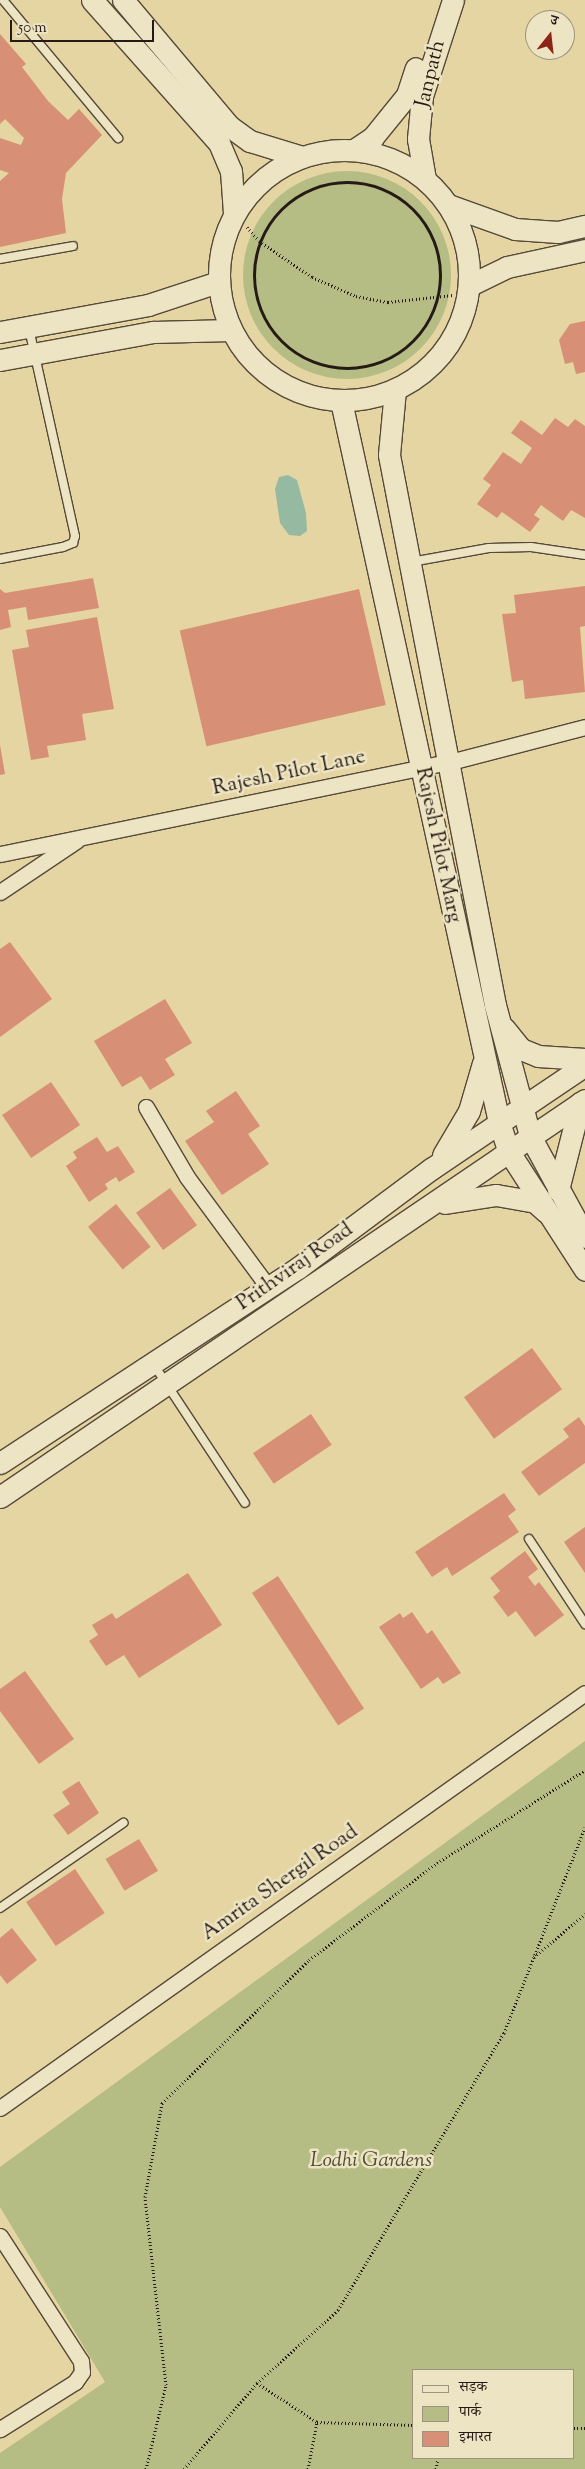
<!DOCTYPE html>
<meta charset="utf-8">
<style>
body{margin:0}
#map{position:relative;width:585px;height:2469px;overflow:hidden;background:#e4d5a2;font-family:"Sorts Mill Goudy","Noto Serif Devanagari",serif}
div>[style]{position:absolute}
.green>*{inset:0;background:#b5bd84}
.round{border-radius:50%}
.water>*{inset:0;background:#96b9a1}
.building>*{inset:0;background:#d79076;transform-origin:0 0}
.path>*{height:3px;margin-top:-1.5px;transform-origin:0;background:repeating-linear-gradient(90deg,#261a16 0 1px,transparent 0 3.5px)}
.path>.ring{margin:-1.5px;padding:0;box-sizing:content-box;background:none;border:3px solid #261a16;border-radius:50%}
.roads{filter:drop-shadow(1px 0 #564939) drop-shadow(-1px 0 #564939) drop-shadow(0 1px #564939) drop-shadow(0 -1px #564939)}
.service>*{height:8px;margin:-4px;padding:0 4px;transform-origin:4px;border-radius:4px;background:#ede4c3}
.minor>*{height:15px;margin:-7.5px;padding:0 7.5px;transform-origin:7.5px;border-radius:7.5px;background:#ede4c3}
.secondary>*{height:21px;margin:-10.5px;padding:0 10.5px;transform-origin:10.5px;border-radius:10.5px;background:#ede4c3}
.secondary>.ring{margin:-10.5px;padding:0;box-sizing:content-box;background:none;border:21px solid #ede4c3;border-radius:50%}
span{translate:-50% -50%;white-space:nowrap;text-align:center;line-height:1.15;-webkit-text-stroke:5px #ede4c3;paint-order:stroke}
.street-label{font-size:21px;color:#261a16}
.park-label{font-size:21px;color:#514b37;font-style:italic}
.legend{position:absolute;left:412px;top:2369px;width:162px;height:90px;box-sizing:border-box;background:#ede4c3;border:1px solid #9d937e;margin:0;padding:6px 9px;list-style:none;font-size:15px;color:#261a16}
.legend li{display:flex;align-items:center;gap:10px;height:25px}
.legend b{width:25px;border:1px solid #9d937e}
.north{position:absolute;left:525px;top:10px;width:50px;height:50px;box-sizing:border-box;background:#ede4c3;border:1px solid #9d937e;border-radius:50%;rotate:16deg;font-size:14px;font-weight:700;line-height:20px;text-align:center;color:#261a16}
.north::after{content:'';display:block;margin:auto;width:18px;height:22px;background:#8f2418;clip-path:polygon(50% 0,100% 100%,50% 72%,0 100%)}
.scale{position:absolute;left:10px;top:20px;width:144px;height:22px;box-sizing:border-box;border:2px solid #261a16;border-top:0;padding-left:6px;font-size:15px;line-height:18px;white-space:nowrap;color:#261a16;-webkit-text-stroke:4px #ede4c3;paint-order:stroke}
</style>
<div id="map">
<div class="green">
<div class="round" style="left:243px;top:171px;width:208px;height:208px"></div>
<div style="clip-path:polygon(evenodd,585px 1741px,585px 2469px,0 2469px,0 2453px,105px 2382px,0 2207px,0 2167px,585px 1741px,414px 2370px,574px 2370px,574px 2458px,414px 2458px,414px 2370px)"></div>
</div>
<div class="water">
<div style="clip-path:polygon(288px 475px,297px 480px,306px 513px,307px 531px,300px 536px,289px 535px,280px 523px,275px 489px,279px 477px)"></div>
</div>
<div class="building">
<div style="clip-path:polygon(0 34px,26px 64px,22px 67px,48px 101px,68px 120px,79px 109px,102px 135px,66px 173px,62px 199px,66px 233px,0 247px,0 181px,9px 173px,0 170px,0 138px,21px 145px,24px 138px,5px 119px,0 124px)"></div>
<div style="clip-path:polygon(585px 321px,585px 372px,576px 374px,573px 362px,565px 364px,559px 340px,570px 324px)"></div>
<div style="clip-path:polygon(555px 418px,568px 427px,575px 419px,585px 426px,585px 518px,571px 510px,563px 521px,541px 505px,534px 515px,540px 519px,530px 532px,502px 512px,497px 518px,477px 504px,491px 485px,483px 479px,503px 452px,521px 464px,532px 448px,511px 433px,521px 420px,542px 435px)"></div>
<div style="clip-path:polygon(93px 578px,99px 608px,28px 620px,26px 607px,8px 610px,11px 627px,0 630px,0 589px,5px 593px)"></div>
<div style="clip-path:polygon(585px 586px,585px 626px,580px 627px,585px 692px,525px 699px,523px 680px,512px 682px,502px 614px,516px 613px,514px 595px)"></div>
<div style="left:359px;top:589px;width:119px;height:184px;rotate:77deg"></div>
<div style="clip-path:polygon(97px 617px,114px 709px,82px 714px,86px 740px,47px 746px,49px 757px,31px 760px,12px 650px,29px 647px,26px 630px)"></div>
<div style="clip-path:polygon(0 745px,5px 774px,0 775px)"></div>
<div style="clip-path:polygon(10px 942px,52px 999px,0 1037px,0 949px)"></div>
<div style="clip-path:polygon(165px 999px,192px 1043px,165px 1059px,175px 1075px,150px 1090px,141px 1076px,122px 1087px,94px 1041px)"></div>
<div style="left:51px;top:1082px;width:52px;height:59px;rotate:56deg"></div>
<div style="clip-path:polygon(236px 1091px,260px 1126px,248px 1134px,269px 1164px,222px 1195px,185px 1141px,214px 1122px,206px 1111px)"></div>
<div style="clip-path:polygon(97px 1137px,107px 1152px,118px 1146px,135px 1172px,119px 1182px,116px 1177px,105px 1184px,108px 1189px,89px 1202px,66px 1166px,77px 1158px,73px 1152px)"></div>
<div style="left:170px;top:1188px;width:46px;height:42px;rotate:54deg"></div>
<div style="left:116px;top:1204px;width:55px;height:36px;rotate:51deg"></div>
<div style="left:532px;top:1348px;width:51px;height:84px;rotate:54deg"></div>
<div style="left:311px;top:1414px;width:37px;height:70px;rotate:56deg"></div>
<div style="clip-path:polygon(579px 1417px,585px 1426px,585px 1463px,539px 1496px,521px 1472px,569px 1437px,563px 1429px)"></div>
<div style="clip-path:polygon(504px 1493px,516px 1510px,508px 1516px,519px 1532px,452px 1576px,447px 1567px,432px 1577px,415px 1552px)"></div>
<div style="clip-path:polygon(585px 1527px,585px 1573px,564px 1542px)"></div>
<div style="clip-path:polygon(525px 1551px,538px 1569px,528px 1577px,535px 1586px,539px 1582px,564px 1615px,535px 1637px,516px 1611px,508px 1617px,493px 1597px,500px 1591px,490px 1578px)"></div>
<div style="clip-path:polygon(188px 1573px,222px 1625px,139px 1678px,124px 1655px,106px 1666px,89px 1641px,98px 1635px,92px 1625px,112px 1613px,116px 1619px)"></div>
<div style="left:278px;top:1576px;width:158px;height:31px;rotate:57deg"></div>
<div style="clip-path:polygon(412px 1612px,427px 1634px,432px 1630px,461px 1673px,443px 1684px,438px 1677px,421px 1689px,379px 1627px,400px 1613px,403px 1618px)"></div>
<div style="clip-path:polygon(25px 1671px,74px 1739px,39px 1764px,0 1711px,0 1689px)"></div>
<div style="clip-path:polygon(79px 1781px,99px 1813px,68px 1835px,53px 1815px,70px 1804px,62px 1792px)"></div>
<div style="left:139px;top:1839px;width:37px;height:39px;rotate:59deg"></div>
<div style="left:75px;top:1869px;width:53px;height:59px;rotate:56deg"></div>
<div style="clip-path:polygon(12px 1928px,37px 1960px,7px 1984px,0 1975px,0 1938px)"></div>
</div>
<div class="path">
<div class="ring" style="left:254px;top:182px;width:183px;height:183px"></div>
<div style="left:247px;top:227px;width:18px;rotate:49deg"></div>
<div style="left:259px;top:241px;width:64px;rotate:34.2deg"></div>
<div style="left:312px;top:277px;width:48px;rotate:23.4deg"></div>
<div style="left:356px;top:296px;width:33px;rotate:11deg"></div>
<div style="left:388px;top:302px;width:65px;rotate:-6.1deg"></div>
<div style="left:460px;top:304px;width:7px;rotate:45deg"></div>
<div style="left:534px;top:1957px;width:67px;rotate:-40.1deg"></div>
<div style="left:257px;top:2383px;width:72px;rotate:33deg"></div>
<div style="left:317px;top:2422px;width:97px;rotate:1.8deg"></div>
<div style="left:574px;top:2428px;width:11px"></div>
<div style="left:146px;top:2469px;width:86px;rotate:-76.6deg"></div>
<div style="left:166px;top:2385px;width:189px;rotate:-96.4deg"></div>
<div style="left:145px;top:2197px;width:96px;rotate:-79.7deg"></div>
<div style="left:162px;top:2103px;width:205px;rotate:-44.2deg"></div>
<div style="left:309px;top:1960px;width:161px;rotate:-37.2deg"></div>
<div style="left:437px;top:1863px;width:175px;rotate:-32.1deg"></div>
<div style="left:184px;top:2469px;width:113px;rotate:-49.7deg"></div>
<div style="left:257px;top:2383px;width:109px;rotate:-42deg"></div>
<div style="left:338px;top:2310px;width:323px;rotate:-59.1deg"></div>
<div style="left:504px;top:2033px;width:221px;rotate:-68.5deg"></div>
<div style="left:308px;top:2469px;width:48px;rotate:-79.2deg"></div>
<div style="left:436px;top:2469px;width:11px;rotate:-80deg"></div>
</div>
<div class="roads">
<div class="service">
<div style="left:3px;top:0;width:180px;rotate:50.2deg"></div>
<div style="left:0;top:259px;width:74px;rotate:-10.1deg"></div>
<div style="left:0;top:559px;width:64px;rotate:-10.8deg"></div>
<div style="left:63px;top:547px;width:11px;rotate:-22deg"></div>
<div style="left:73px;top:543px;width:7px;rotate:-74deg"></div>
<div style="left:75px;top:536px;width:213px;rotate:-102.5deg"></div>
<div style="left:411px;top:562px;width:79px;rotate:-10.2deg"></div>
<div style="left:489px;top:548px;width:42px;rotate:-1.4deg"></div>
<div style="left:531px;top:547px;width:55px;rotate:8.4deg"></div>
<div style="left:154px;top:1365px;width:165px;rotate:56.6deg"></div>
<div style="left:529px;top:1539px;width:102px;rotate:56.6deg"></div>
<div style="left:0;top:1908px;width:150px;rotate:-34.6deg"></div>
</div>
<div class="minor">
<div style="left:0;top:854px;width:459px;rotate:-11.6deg"></div>
<div style="left:450px;top:762px;width:139px;rotate:-14.5deg"></div>
<div style="left:0;top:892px;width:92px;rotate:-33.9deg"></div>
<div style="left:146px;top:1107px;width:81px;rotate:59.6deg"></div>
<div style="left:187px;top:1177px;width:137px;rotate:53.6deg"></div>
<div style="left:0;top:2108px;width:717px;rotate:-35.35deg"></div>
<div style="left:0;top:2236px;width:149px;rotate:57.1deg"></div>
<div style="left:81px;top:2361px;width:11px;rotate:85deg"></div>
<div style="left:82px;top:2372px;width:12px;rotate:125deg"></div>
<div style="left:75px;top:2382px;width:89px;rotate:147.9deg"></div>
</div>
<div class="secondary">
<div style="left:92px;top:0;width:191px;rotate:48.4deg"></div>
<div style="left:219px;top:143px;width:30px;rotate:67deg"></div>
<div style="left:231px;top:171px;width:42px;rotate:85.9deg"></div>
<div style="left:123px;top:0;width:165px;rotate:49.9deg"></div>
<div style="left:229px;top:126px;width:26px;rotate:36deg"></div>
<div style="left:250px;top:141px;width:54px;rotate:17.1deg"></div>
<div class="ring" style="left:219px;top:150px;width:229px;height:229px"></div>
<div style="left:354px;top:150px;width:23px;rotate:-34deg"></div>
<div style="left:373px;top:137px;width:54px;rotate:-51deg"></div>
<div style="left:407px;top:95px;width:28px;rotate:-72deg"></div>
<div style="left:425px;top:179px;width:41px;rotate:-99.9deg"></div>
<div style="left:418px;top:139px;width:43px;rotate:-84.7deg"></div>
<div style="left:422px;top:96px;width:101px;rotate:-72.1deg"></div>
<div style="left:448px;top:205px;width:71px;rotate:19.7deg"></div>
<div style="left:515px;top:229px;width:43px;rotate:4deg"></div>
<div style="left:558px;top:232px;width:28px;rotate:-13deg"></div>
<div style="left:470px;top:285px;width:41px;rotate:-25.9deg"></div>
<div style="left:507px;top:267px;width:80px;rotate:-12.3deg"></div>
<div style="left:0;top:332px;width:150px;rotate:-10.3deg"></div>
<div style="left:148px;top:305px;width:74px;rotate:-18.2deg"></div>
<div style="left:0;top:360px;width:156px;rotate:-10.4deg"></div>
<div style="left:153px;top:332px;width:78px;rotate:-1.5deg"></div>
<div style="left:395px;top:390px;width:65px;rotate:95.3deg"></div>
<div style="left:389px;top:455px;width:560px;rotate:79.09deg"></div>
<div style="left:495px;top:1005px;width:136px;rotate:75deg"></div>
<div style="left:530px;top:1136px;width:115px;rotate:61.4deg"></div>
<div style="left:341px;top:401px;width:738px;rotate:77.64deg"></div>
<div style="left:499px;top:1122px;width:32px;rotate:72deg"></div>
<div style="left:509px;top:1152px;width:140px;rotate:57.2deg"></div>
<div style="left:504px;top:1028px;width:27px;rotate:51deg"></div>
<div style="left:521px;top:1049px;width:18px;rotate:22deg"></div>
<div style="left:538px;top:1056px;width:47px;rotate:3.7deg"></div>
<div style="left:443px;top:1155px;width:51px;rotate:-59.4deg"></div>
<div style="left:469px;top:1111px;width:50px;rotate:-73.7deg"></div>
<div style="left:558px;top:1190px;width:90px;rotate:-75.8deg"></div>
<div style="left:445px;top:1203px;width:52px;rotate:-8.9deg"></div>
<div style="left:496px;top:1195px;width:40px;rotate:10deg"></div>
<div style="left:535px;top:1202px;width:15px;rotate:42deg"></div>
<div style="left:0;top:1463px;width:356px;rotate:-33.2deg"></div>
<div style="left:298px;top:1268px;width:166px;rotate:-36.7deg"></div>
<div style="left:431px;top:1169px;width:186px;rotate:-34deg"></div>
<div style="left:0;top:1497px;width:707px;rotate:-34.16deg"></div>
</div>
</div>
<div class="street-label">
<span style="left:431px;top:74px;rotate:-76deg">Janpath</span>
<span style="left:289px;top:773px;rotate:-12deg">Rajesh Pilot Lane</span>
<span style="left:438px;top:845px;rotate:78deg">Rajesh Pilot Marg</span>
<span style="left:295px;top:1267px;rotate:-35deg">Prithviraj Road</span>
<span style="left:280px;top:1883px;rotate:-35deg">Amrita Shergil Road</span>
</div>
<div class="park-label">
<span style="left:371px;top:2161px">Lodhi Gardens</span>
</div>
<ul class="legend">
<li><b style="height:6px;background:#ede4c3"></b>सड़क</li>
<li><b style="height:14px;background:#b5bd84"></b>पार्क</li>
<li><b style="height:14px;background:#d79076"></b>इमारत</li>
</ul>
<div class="north">उ</div>
<div class="scale">50 m</div>
</div>
